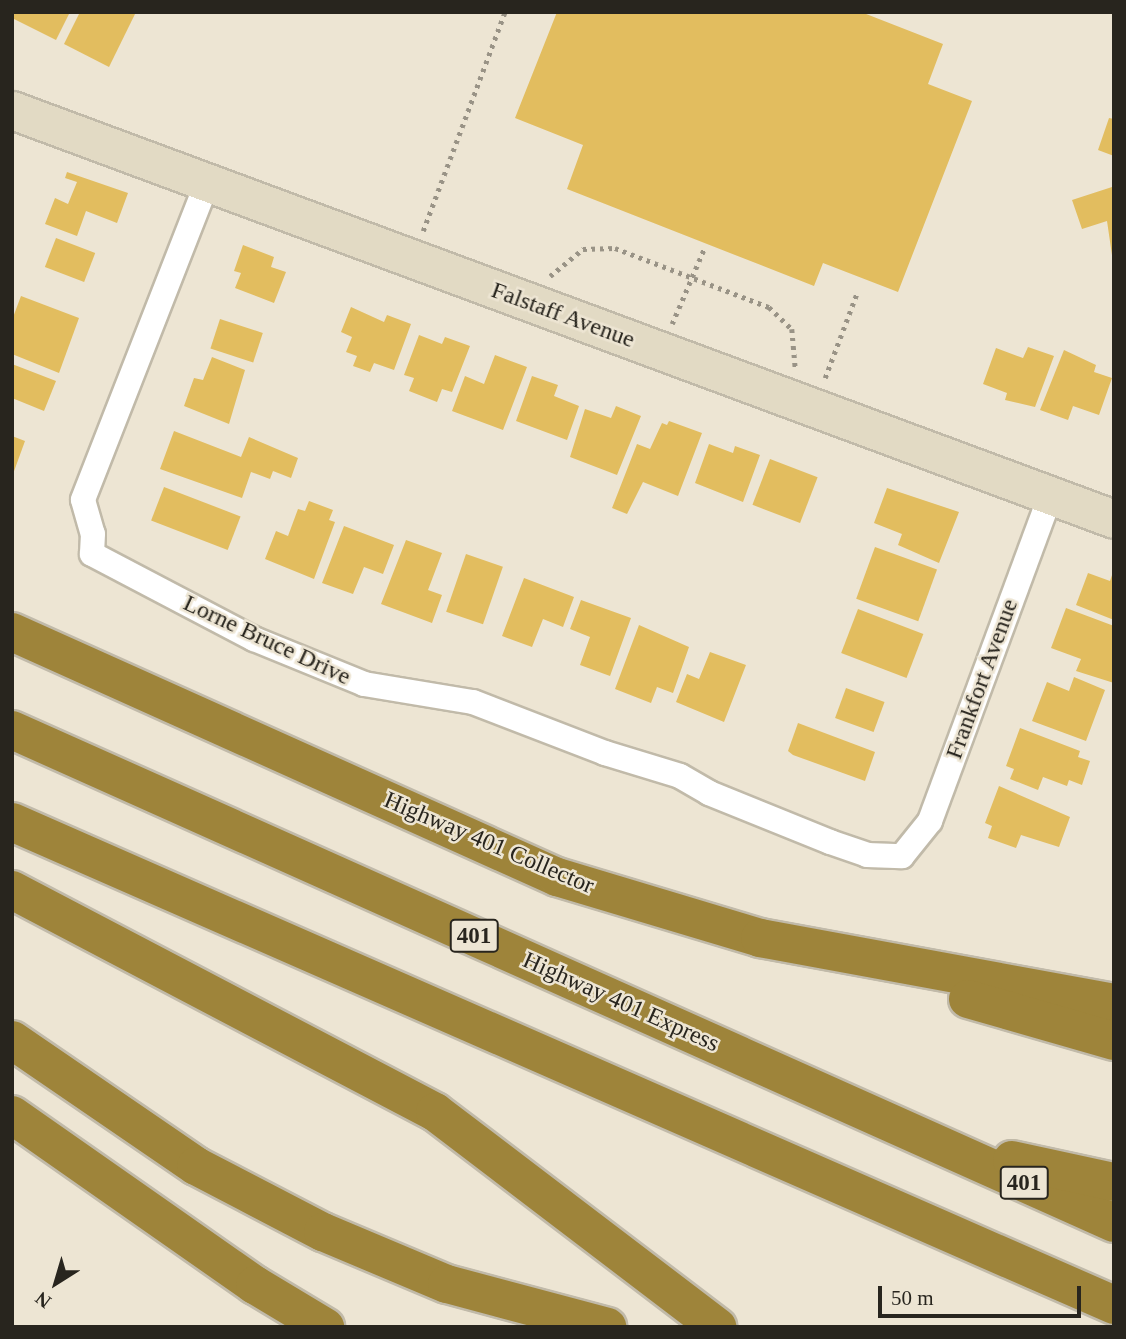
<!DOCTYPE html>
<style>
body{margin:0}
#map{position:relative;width:1126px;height:1339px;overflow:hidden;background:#ede5d3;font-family:"Times New Roman",serif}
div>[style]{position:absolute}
.building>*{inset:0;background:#e2bd5f;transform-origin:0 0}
.path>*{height:4.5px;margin-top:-2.25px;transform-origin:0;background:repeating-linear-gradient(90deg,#999386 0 3.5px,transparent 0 8.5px)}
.roads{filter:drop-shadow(2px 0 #c1baa9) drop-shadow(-2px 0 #c1baa9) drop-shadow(0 2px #c1baa9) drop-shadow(0 -2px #c1baa9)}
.street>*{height:24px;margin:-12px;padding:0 12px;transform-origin:12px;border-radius:12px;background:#fff}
.secondary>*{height:37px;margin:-18.5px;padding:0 18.5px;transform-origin:18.5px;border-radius:18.5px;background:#e2dac4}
.highway>*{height:38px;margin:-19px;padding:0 19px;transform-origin:19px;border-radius:19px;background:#9e843a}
span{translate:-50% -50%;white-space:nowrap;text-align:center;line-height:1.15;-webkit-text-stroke:5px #ede5d3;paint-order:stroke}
.shield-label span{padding:2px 5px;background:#ede5d3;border:2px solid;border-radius:5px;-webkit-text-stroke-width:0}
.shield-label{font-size:23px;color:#28251e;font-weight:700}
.street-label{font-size:24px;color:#28251e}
.frame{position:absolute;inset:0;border:14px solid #28251e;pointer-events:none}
.north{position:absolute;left:21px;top:1248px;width:70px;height:70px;-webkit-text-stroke:5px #ede5d3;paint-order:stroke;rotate:217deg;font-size:19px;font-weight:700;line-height:28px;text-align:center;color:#28251e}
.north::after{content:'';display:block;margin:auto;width:24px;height:32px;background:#28251e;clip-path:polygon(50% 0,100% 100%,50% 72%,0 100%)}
.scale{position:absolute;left:878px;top:1286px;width:203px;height:32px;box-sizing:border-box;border:4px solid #28251e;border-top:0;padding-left:9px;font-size:21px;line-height:24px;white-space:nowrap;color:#28251e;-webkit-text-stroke:5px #ede5d3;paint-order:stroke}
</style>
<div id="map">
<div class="building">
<div style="clip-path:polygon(12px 12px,70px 12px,56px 40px,12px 18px)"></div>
<div style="clip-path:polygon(80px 12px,136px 12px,109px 67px,64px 44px)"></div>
<div style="clip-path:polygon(557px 12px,861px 12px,943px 44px,928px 84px,972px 101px,898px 292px,823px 263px,814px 286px,567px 189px,583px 145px,515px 118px)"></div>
<div style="clip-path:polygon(1109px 118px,1114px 119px,1114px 156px,1098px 150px)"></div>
<div style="clip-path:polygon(67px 172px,128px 193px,117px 223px,86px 211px,77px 236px,45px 224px,55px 198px,68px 204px,77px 182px,65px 178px)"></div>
<div style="clip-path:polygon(1112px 187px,1114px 192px,1113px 262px,1107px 221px,1082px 229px,1072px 200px)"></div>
<div style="left:56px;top:238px;width:42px;height:31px;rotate:21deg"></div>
<div style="clip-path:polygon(243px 245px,274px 257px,271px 267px,286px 272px,274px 303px,235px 288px,241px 273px,234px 271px)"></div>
<div style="clip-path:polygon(21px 296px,79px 318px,59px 373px,12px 354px,12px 320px)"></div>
<div style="clip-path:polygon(351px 307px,384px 322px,387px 315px,411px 324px,394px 370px,374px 363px,370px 372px,353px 366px,357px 356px,346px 352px,352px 337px,341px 332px)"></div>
<div style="left:220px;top:319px;width:45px;height:31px;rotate:18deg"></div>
<div style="clip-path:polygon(419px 335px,442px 344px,445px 337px,470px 346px,452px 392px,442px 389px,437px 402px,409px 391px,414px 378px,404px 375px)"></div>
<div style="clip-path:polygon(1028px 347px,1054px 356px,1035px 407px,1005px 400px,1007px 393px,983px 384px,996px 348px,1023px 358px)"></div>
<div style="clip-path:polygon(1064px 350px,1096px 365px,1094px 372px,1112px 378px,1099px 415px,1073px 406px,1068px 420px,1040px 410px)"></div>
<div style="clip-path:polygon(495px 355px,527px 367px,503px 430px,452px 411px,465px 376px,484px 384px)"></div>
<div style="clip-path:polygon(212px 357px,245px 370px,229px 424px,184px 406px,194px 378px,203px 380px)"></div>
<div style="clip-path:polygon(12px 364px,56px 381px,44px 411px,12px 398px)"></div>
<div style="clip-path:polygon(532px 376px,558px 385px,554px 396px,579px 406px,567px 440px,516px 421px)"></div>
<div style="clip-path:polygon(616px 406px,641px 416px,617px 475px,570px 457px,585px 409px,611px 418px)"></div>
<div style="clip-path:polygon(669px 421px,702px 433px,678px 496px,643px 482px,627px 514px,612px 508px,637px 444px,650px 449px,662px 423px,667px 425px)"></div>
<div style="clip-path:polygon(174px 431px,241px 457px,249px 437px,298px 458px,291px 478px,273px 471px,270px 479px,251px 472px,242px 498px,160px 469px)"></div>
<div style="clip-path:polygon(12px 436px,25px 441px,13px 474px,12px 474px)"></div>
<div style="clip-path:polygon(709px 444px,733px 453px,735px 446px,760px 455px,743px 502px,695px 483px)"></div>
<div style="left:770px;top:459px;width:51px;height:49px;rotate:21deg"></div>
<div style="left:164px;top:487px;width:82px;height:36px;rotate:21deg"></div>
<div style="clip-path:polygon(887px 488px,959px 512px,939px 563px,898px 545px,902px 534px,874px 523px)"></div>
<div style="clip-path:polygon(309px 501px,333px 510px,329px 520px,335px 522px,314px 579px,265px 559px,276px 531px,288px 536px,298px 509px,305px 511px)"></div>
<div style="clip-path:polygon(344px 526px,394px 545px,383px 574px,364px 567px,353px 594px,322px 583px)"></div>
<div style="clip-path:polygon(406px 540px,442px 553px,428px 590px,442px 595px,432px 623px,381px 604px)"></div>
<div style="left:875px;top:547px;width:66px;height:55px;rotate:20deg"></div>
<div style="left:466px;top:554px;width:39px;height:61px;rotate:19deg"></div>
<div style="clip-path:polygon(1113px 572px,1114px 620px,1076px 605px,1088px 573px,1110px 581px)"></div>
<div style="clip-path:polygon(524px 578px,574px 597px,563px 627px,543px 619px,532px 647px,502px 636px)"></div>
<div style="clip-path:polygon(581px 600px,631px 618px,610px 676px,580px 665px,590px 637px,570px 629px)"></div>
<div style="clip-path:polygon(1066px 608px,1114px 626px,1114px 683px,1076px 671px,1081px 659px,1051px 648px)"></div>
<div style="left:858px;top:609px;width:70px;height:47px;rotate:21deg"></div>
<div style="clip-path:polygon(639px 625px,689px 647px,673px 693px,657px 687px,651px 703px,615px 689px)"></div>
<div style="clip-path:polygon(710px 652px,746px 665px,724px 722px,676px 702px,687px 674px,699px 679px)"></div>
<div style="clip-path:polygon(1074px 677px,1105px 690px,1086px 741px,1032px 721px,1047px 682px,1069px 691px)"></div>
<div style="left:846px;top:688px;width:41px;height:32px;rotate:20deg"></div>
<div style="clip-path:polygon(798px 723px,875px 752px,865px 781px,793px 755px,788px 751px)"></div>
<div style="clip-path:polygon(1020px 728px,1080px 751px,1078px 757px,1090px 761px,1082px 785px,1069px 780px,1067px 786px,1043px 777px,1038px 790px,1010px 779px,1014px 769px,1006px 766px)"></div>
<div style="clip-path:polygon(999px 786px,1070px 817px,1059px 847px,1021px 835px,1016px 848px,988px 838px,992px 826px,985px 823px)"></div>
</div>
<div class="path">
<div style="left:423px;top:231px;width:234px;rotate:-69.5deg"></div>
<div style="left:550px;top:276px;width:43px;rotate:-39.3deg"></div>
<div style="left:583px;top:249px;width:32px;rotate:-2deg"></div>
<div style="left:615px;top:248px;width:165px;rotate:21deg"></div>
<div style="left:769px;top:307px;width:32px;rotate:44deg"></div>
<div style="left:792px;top:329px;width:38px;rotate:85deg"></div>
<div style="left:672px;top:324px;width:82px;rotate:-66.9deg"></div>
<div style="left:825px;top:378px;width:91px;rotate:-69.4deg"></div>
</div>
<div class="roads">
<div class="street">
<div style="left:207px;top:183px;width:340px;rotate:111.4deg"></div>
<div style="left:83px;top:500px;width:35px;rotate:74deg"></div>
<div style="left:93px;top:534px;width:20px;rotate:93deg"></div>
<div style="left:92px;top:554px;width:183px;rotate:27.7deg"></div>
<div style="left:254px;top:639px;width:119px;rotate:22.2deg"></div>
<div style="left:364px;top:684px;width:110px;rotate:9.4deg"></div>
<div style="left:473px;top:702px;width:142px;rotate:21.1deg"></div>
<div style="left:605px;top:753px;width:78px;rotate:17deg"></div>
<div style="left:680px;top:776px;width:34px;rotate:30deg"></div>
<div style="left:709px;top:793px;width:131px;rotate:22deg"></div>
<div style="left:830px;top:842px;width:39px;rotate:19deg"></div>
<div style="left:867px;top:855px;width:35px;rotate:2deg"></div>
<div style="left:902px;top:856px;width:45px;rotate:-51.3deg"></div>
<div style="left:930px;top:821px;width:346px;rotate:-69.7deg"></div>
</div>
<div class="secondary">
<div style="left:12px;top:110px;width:1175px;rotate:20.36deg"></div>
</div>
<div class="highway">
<div style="left:12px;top:632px;width:598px;rotate:24.21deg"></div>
<div style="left:557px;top:877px;width:212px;rotate:16.7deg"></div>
<div style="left:760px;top:938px;width:360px;rotate:10.4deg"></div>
<div style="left:12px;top:730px;width:1207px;rotate:24.1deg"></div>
<div style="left:12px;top:822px;width:1203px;rotate:23.67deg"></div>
<div style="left:12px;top:890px;width:478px;rotate:27.7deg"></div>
<div style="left:435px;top:1112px;width:355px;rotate:37.3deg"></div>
<div style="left:968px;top:999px;width:152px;rotate:16deg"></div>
<div style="left:12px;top:1040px;width:223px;rotate:34.4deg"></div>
<div style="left:196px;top:1166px;width:143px;rotate:27.5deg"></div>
<div style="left:323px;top:1232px;width:134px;rotate:22.8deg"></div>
<div style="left:447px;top:1284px;width:166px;rotate:15deg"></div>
<div style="left:12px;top:1115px;width:297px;rotate:35deg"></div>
<div style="left:255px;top:1285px;width:82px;rotate:31deg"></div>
<div style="left:1012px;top:1160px;width:104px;rotate:12.2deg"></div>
</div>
</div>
<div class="shield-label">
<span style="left:474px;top:936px">401</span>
<span style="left:1024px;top:1183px">401</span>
</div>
<div class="street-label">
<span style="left:563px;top:315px;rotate:20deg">Falstaff Avenue</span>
<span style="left:267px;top:640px;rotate:25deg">Lorne Bruce Drive</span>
<span style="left:982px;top:679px;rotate:-70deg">Frankfort Avenue</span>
<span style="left:489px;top:843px;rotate:23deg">Highway 401 Collector</span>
<span style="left:621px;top:1002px;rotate:24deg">Highway 401 Express</span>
</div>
<div class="frame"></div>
<div class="north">N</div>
<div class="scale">50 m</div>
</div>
